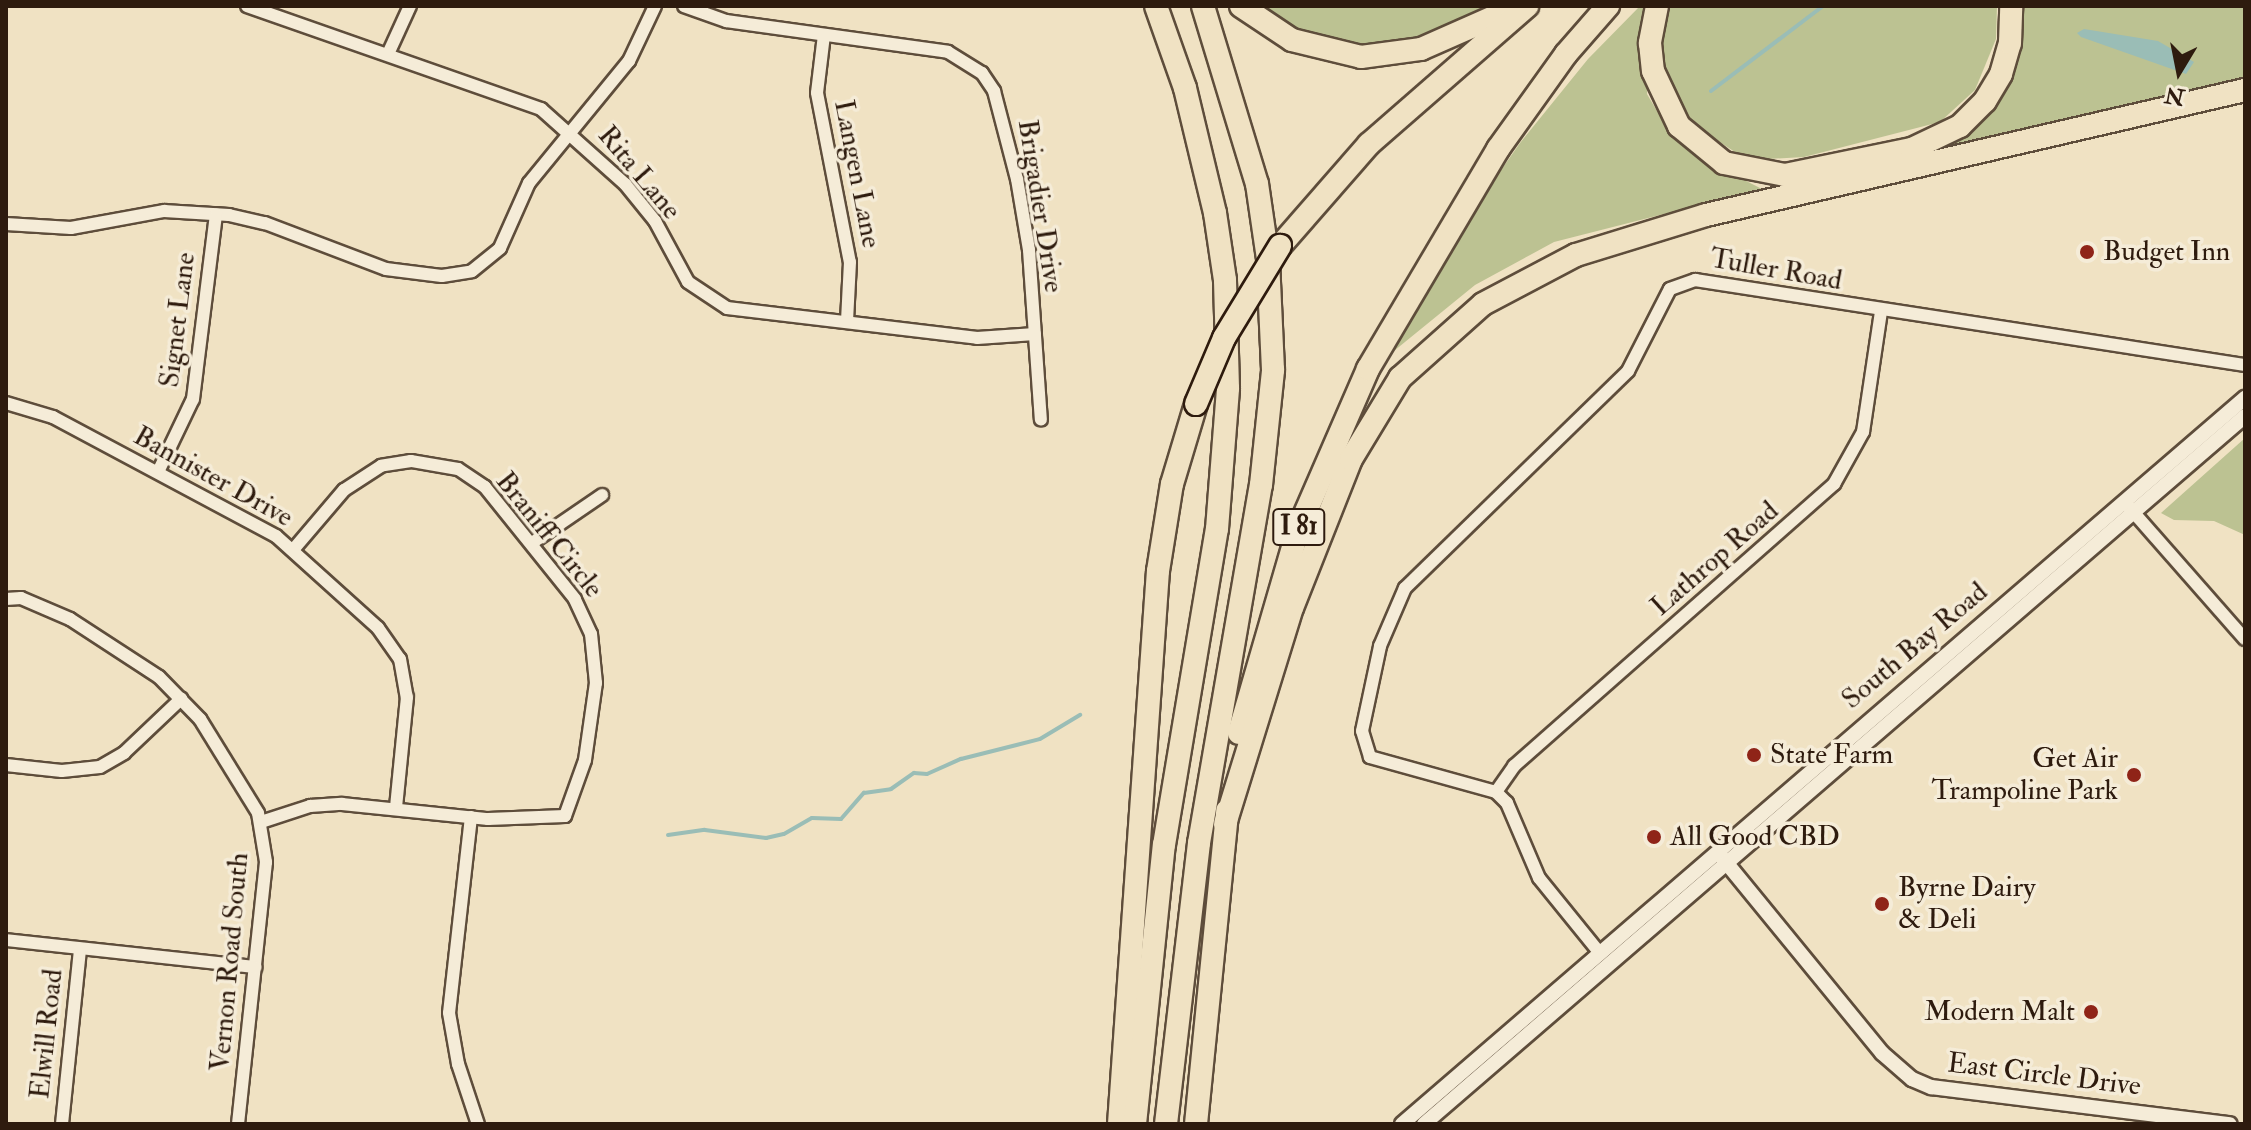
<!DOCTYPE html>
<style>
body{margin:0}
#map{position:relative;width:2251px;height:1130px;overflow:hidden;background:#f0e2c3;font-family:"IM FELL Double Pica",serif}
div>[style]{position:absolute}
.green>*{inset:0;background:#bcc292}
.water>*{inset:0;background:#9abdb6}
.stream>*{height:4px;margin:-2px;padding:0 2px;transform-origin:2px;border-radius:2px;background:#9abdb6}
.roads{filter:drop-shadow(2px 0 #5e4d3b) drop-shadow(-2px 0 #5e4d3b) drop-shadow(0 2px #5e4d3b) drop-shadow(0 -2px #5e4d3b)}
.minor>*{height:12px;margin:-6px;padding:0 6px;transform-origin:6px;border-radius:6px;background:#f5ecd8}
.tertiary>*{height:14px;margin:-7px;padding:0 7px;transform-origin:7px;border-radius:7px;background:#f5ecd8}
.motorway>*{height:22px;margin:-11px;padding:0 11px;transform-origin:11px;border-radius:11px;background:#f0e2c3}
.bridges{filter:drop-shadow(2px 0 #2e1b0e) drop-shadow(-2px 0 #2e1b0e) drop-shadow(0 2px #2e1b0e) drop-shadow(0 -2px #2e1b0e)}
.motorway-bridge>*{height:22px;margin:-11px;padding:0 11px;transform-origin:11px;border-radius:11px;background:#f0e2c3}
.dots>*{width:22px;height:22px;translate:-50% -50%;box-sizing:border-box;border:4px solid #f5ecd8;border-radius:50%}
span{translate:-50% -50%;white-space:nowrap;text-align:center;line-height:1.15;-webkit-text-stroke:7px #f5ecd8;paint-order:stroke}
.shield-label span{padding:2px 6px;background:#f5ecd8;border:2px solid;border-radius:6px;-webkit-text-stroke-width:0}
.shield-label{font-size:26px;color:#2e1b0e;font-weight:700}
.street-label{font-size:28px;color:#2e1b0e}
.poi-label{font-size:28px;color:#2e1b0e}
.left{translate:0 -50%;text-align:left}
.right{translate:-100% -50%;text-align:right}
.frame{position:absolute;inset:0;border:8px solid #2e1b0e;pointer-events:none}
.north{position:absolute;left:2139px;top:32px;width:80px;height:80px;-webkit-text-stroke:6px #f5ecd8;paint-order:stroke;rotate:190deg;font-size:22px;font-weight:700;line-height:32px;text-align:center;color:#2e1b0e}
.north::after{content:'';display:block;margin:auto;width:28px;height:36px;background:#2e1b0e;clip-path:polygon(50% 0,100% 100%,50% 72%,0 100%)}
</style>
<div id="map">
<div class="green">
<div style="clip-path:polygon(1254px 6px,1497px 6px,1427px 38px,1366px 47px,1308px 38px)"></div>
<div style="clip-path:polygon(1640px 6px,1650px 6px,1647px 94px,1664px 123px,1695px 155px,1762px 189px,1554px 242px,1475px 285px,1389px 355px,1441px 256px,1520px 143px,1588px 59px)"></div>
<div style="clip-path:polygon(1662px 6px,1997px 6px,1996px 39px,1975px 90px,1940px 122px,1804px 157px,1768px 159px,1735px 152px,1689px 122px,1661px 66px,1657px 25px)"></div>
<div style="clip-path:polygon(2018px 6px,2245px 6px,2245px 77px,1944px 147px,1980px 117px)"></div>
<div style="clip-path:polygon(2245px 438px,2245px 535px,2214px 521px,2174px 520px,2161px 513px)"></div>
</div>
<div class="water">
<div style="clip-path:polygon(2084px 29px,2158px 41px,2194px 62px,2186px 74px,2081px 37px,2077px 33px)"></div>
</div>
<div class="stream">
<div style="left:1711px;top:91px;width:141px;rotate:-37.2deg"></div>
<div style="left:668px;top:835px;width:37px;rotate:-8deg"></div>
<div style="left:705px;top:830px;width:62px;rotate:7.5deg"></div>
<div style="left:766px;top:838px;width:18px;rotate:-13deg"></div>
<div style="left:784px;top:834px;width:32px;rotate:-30deg"></div>
<div style="left:812px;top:818px;width:29px;rotate:2deg"></div>
<div style="left:841px;top:819px;width:35px;rotate:-49deg"></div>
<div style="left:864px;top:793px;width:27px;rotate:-8deg"></div>
<div style="left:891px;top:789px;width:28px;rotate:-35deg"></div>
<div style="left:914px;top:773px;width:13px;rotate:4deg"></div>
<div style="left:927px;top:774px;width:37px;rotate:-24deg"></div>
<div style="left:961px;top:759px;width:81px;rotate:-14.2deg"></div>
<div style="left:1040px;top:739px;width:47px;rotate:-31deg"></div>
</div>
<div class="roads">
<div class="minor">
<div style="left:247px;top:6px;width:312px;rotate:19.3deg"></div>
<div style="left:541px;top:109px;width:113px;rotate:41.8deg"></div>
<div style="left:625px;top:184px;width:48px;rotate:51deg"></div>
<div style="left:655px;top:221px;width:69px;rotate:61.6deg"></div>
<div style="left:688px;top:282px;width:47px;rotate:33.7deg"></div>
<div style="left:727px;top:308px;width:252px;rotate:6.8deg"></div>
<div style="left:977px;top:338px;width:58px;rotate:-3.9deg"></div>
<div style="left:684px;top:6px;width:45px;rotate:19.7deg"></div>
<div style="left:726px;top:21px;width:224px;rotate:7.9deg"></div>
<div style="left:948px;top:52px;width:40px;rotate:32deg"></div>
<div style="left:982px;top:73px;width:22px;rotate:56deg"></div>
<div style="left:994px;top:91px;width:91px;rotate:75.4deg"></div>
<div style="left:1017px;top:179px;width:72px;rotate:80.4deg"></div>
<div style="left:1029px;top:250px;width:170px;rotate:86deg"></div>
<div style="left:824px;top:35px;width:58px;rotate:96.9deg"></div>
<div style="left:817px;top:93px;width:172px;rotate:79deg"></div>
<div style="left:850px;top:262px;width:60px;rotate:92.9deg"></div>
<div style="left:388px;top:54px;width:53px;rotate:-65.4deg"></div>
<div style="left:6px;top:224px;width:65px;rotate:3.5deg"></div>
<div style="left:71px;top:228px;width:95px;rotate:-10.4deg"></div>
<div style="left:164px;top:211px;width:65px;rotate:3.5deg"></div>
<div style="left:229px;top:215px;width:37px;rotate:13deg"></div>
<div style="left:265px;top:223px;width:129px;rotate:20.8deg"></div>
<div style="left:386px;top:269px;width:56px;rotate:7.1deg"></div>
<div style="left:442px;top:276px;width:30px;rotate:-9deg"></div>
<div style="left:472px;top:271px;width:36px;rotate:-39deg"></div>
<div style="left:500px;top:248px;width:71px;rotate:-66deg"></div>
<div style="left:529px;top:183px;width:158px;rotate:-50.7deg"></div>
<div style="left:629px;top:61px;width:61px;rotate:-64.7deg"></div>
<div style="left:6px;top:403px;width:49px;rotate:16.6deg"></div>
<div style="left:53px;top:417px;width:253px;rotate:28.1deg"></div>
<div style="left:276px;top:536px;width:137px;rotate:42deg"></div>
<div style="left:378px;top:628px;width:38px;rotate:55deg"></div>
<div style="left:400px;top:659px;width:39px;rotate:80deg"></div>
<div style="left:407px;top:697px;width:112px;rotate:95.7deg"></div>
<div style="left:158px;top:472px;width:81px;rotate:-64.4deg"></div>
<div style="left:193px;top:399px;width:186px;rotate:-82.9deg"></div>
<div style="left:2128px;top:506px;width:177px;rotate:48.7deg"></div>
<div style="left:532px;top:543px;width:85px;rotate:-34.4deg"></div>
<div style="left:6px;top:599px;width:15px;rotate:-4deg"></div>
<div style="left:21px;top:598px;width:53px;rotate:23.2deg"></div>
<div style="left:70px;top:619px;width:106px;rotate:33.1deg"></div>
<div style="left:159px;top:677px;width:59px;rotate:45.7deg"></div>
<div style="left:200px;top:719px;width:110px;rotate:58.3deg"></div>
<div style="left:258px;top:813px;width:50px;rotate:80.7deg"></div>
<div style="left:266px;top:862px;width:263px;rotate:96.1deg"></div>
<div style="left:6px;top:765px;width:56px;rotate:6.1deg"></div>
<div style="left:62px;top:771px;width:38px;rotate:-6deg"></div>
<div style="left:100px;top:767px;width:28px;rotate:-30deg"></div>
<div style="left:124px;top:753px;width:79px;rotate:-43.5deg"></div>
<div style="left:1496px;top:792px;width:32px;rotate:-55deg"></div>
<div style="left:1514px;top:766px;width:427px;rotate:-41.4deg"></div>
<div style="left:1834px;top:484px;width:60px;rotate:-60.9deg"></div>
<div style="left:1863px;top:432px;width:121px;rotate:-81.5deg"></div>
<div style="left:471px;top:817px;width:197px;rotate:96.4deg"></div>
<div style="left:449px;top:1013px;width:52px;rotate:80deg"></div>
<div style="left:458px;top:1064px;width:63px;rotate:71.6deg"></div>
<div style="left:261px;top:822px;width:52px;rotate:-18.1deg"></div>
<div style="left:310px;top:806px;width:32px;rotate:-4deg"></div>
<div style="left:342px;top:804px;width:147px;rotate:5.9deg"></div>
<div style="left:488px;top:819px;width:77px;rotate:-2.2deg"></div>
<div style="left:565px;top:816px;width:59px;rotate:-70.3deg"></div>
<div style="left:585px;top:760px;width:78px;rotate:-81.9deg"></div>
<div style="left:596px;top:683px;width:49px;rotate:-95.8deg"></div>
<div style="left:591px;top:634px;width:38px;rotate:-115deg"></div>
<div style="left:575px;top:599px;width:144px;rotate:-128.8deg"></div>
<div style="left:485px;top:487px;width:32px;rotate:-146deg"></div>
<div style="left:458px;top:469px;width:48px;rotate:-170.3deg"></div>
<div style="left:411px;top:461px;width:30px;rotate:171deg"></div>
<div style="left:381px;top:466px;width:44px;rotate:147deg"></div>
<div style="left:344px;top:490px;width:79px;rotate:130.4deg"></div>
<div style="left:6px;top:940px;width:251px;rotate:6.2deg"></div>
<div style="left:1599px;top:952px;width:95px;rotate:-129deg"></div>
<div style="left:1539px;top:878px;width:82px;rotate:-113.1deg"></div>
<div style="left:1507px;top:803px;width:16px;rotate:-135deg"></div>
<div style="left:1496px;top:792px;width:131px;rotate:-164.5deg"></div>
<div style="left:1370px;top:757px;width:27px;rotate:-107deg"></div>
<div style="left:1362px;top:731px;width:87px;rotate:-78deg"></div>
<div style="left:1380px;top:646px;width:63px;rotate:-66.7deg"></div>
<div style="left:1405px;top:588px;width:311px;rotate:-44.2deg"></div>
<div style="left:1628px;top:371px;width:92px;rotate:-62.9deg"></div>
<div style="left:1670px;top:289px;width:27px;rotate:-20deg"></div>
<div style="left:1695px;top:280px;width:557px;rotate:8.79deg"></div>
<div style="left:62px;top:1124px;width:176px;rotate:-84.1deg"></div>
</div>
<div class="tertiary">
<div style="left:1720px;top:855px;width:256px;rotate:50.7deg"></div>
<div style="left:1882px;top:1053px;width:40px;rotate:41deg"></div>
<div style="left:1912px;top:1079px;width:21px;rotate:23deg"></div>
<div style="left:1931px;top:1087px;width:301px;rotate:7.1deg"></div>
<div style="left:1402px;top:1124px;width:1113px;rotate:-40.74deg"></div>
<div style="left:1424px;top:1124px;width:1084px;rotate:-40.77deg"></div>
</div>
<div class="motorway">
<div style="left:1241px;top:6px;width:61px;rotate:33.7deg"></div>
<div style="left:1292px;top:40px;width:71px;rotate:13.8deg"></div>
<div style="left:1361px;top:57px;width:61px;rotate:-7.6deg"></div>
<div style="left:1421px;top:49px;width:94px;rotate:-23.8deg"></div>
<div style="left:1657px;top:6px;width:38px;rotate:101deg"></div>
<div style="left:1650px;top:43px;width:28px;rotate:84deg"></div>
<div style="left:1653px;top:71px;width:61px;rotate:64.7deg"></div>
<div style="left:1679px;top:126px;width:58px;rotate:39.4deg"></div>
<div style="left:1724px;top:163px;width:62px;rotate:11.1deg"></div>
<div style="left:1785px;top:175px;width:130px;rotate:-11.6deg"></div>
<div style="left:1912px;top:149px;width:53px;rotate:-25.6deg"></div>
<div style="left:1960px;top:126px;width:35px;rotate:-45deg"></div>
<div style="left:1985px;top:101px;width:31px;rotate:-59deg"></div>
<div style="left:2001px;top:74px;width:32px;rotate:-74deg"></div>
<div style="left:2010px;top:43px;width:37px;rotate:-88deg"></div>
<div style="left:1280px;top:246px;width:135px;rotate:-48.9deg"></div>
<div style="left:1369px;top:144px;width:210px;rotate:-41.1deg"></div>
<div style="left:1239px;top:733px;width:211px;rotate:-73.8deg"></div>
<div style="left:1298px;top:530px;width:176px;rotate:-66.5deg"></div>
<div style="left:1368px;top:369px;width:256px;rotate:-59.4deg"></div>
<div style="left:1498px;top:149px;width:117px;rotate:-54.4deg"></div>
<div style="left:1566px;top:54px;width:64px;rotate:-48.8deg"></div>
<div style="left:1225px;top:824px;width:226px;rotate:-72.8deg"></div>
<div style="left:1292px;top:608px;width:160px;rotate:-68.4deg"></div>
<div style="left:1351px;top:459px;width:95px;rotate:-58.8deg"></div>
<div style="left:1400px;top:378px;width:111px;rotate:-41.7deg"></div>
<div style="left:1483px;top:304px;width:105px;rotate:-27.8deg"></div>
<div style="left:1576px;top:255px;width:136px;rotate:-17.1deg"></div>
<div style="left:1706px;top:215px;width:553px;rotate:-13.06deg"></div>
<div style="left:1119px;top:1124px;width:554px;rotate:-85.97deg"></div>
<div style="left:1158px;top:571px;width:88px;rotate:-80.9deg"></div>
<div style="left:1172px;top:484px;width:84px;rotate:-73.3deg"></div>
<div style="left:1135px;top:1124px;width:281px;rotate:-84.1deg"></div>
<div style="left:1164px;top:845px;width:320px;rotate:-80.5deg"></div>
<div style="left:1217px;top:529px;width:141px;rotate:-85.5deg"></div>
<div style="left:1228px;top:388px;width:108px;rotate:-91.6deg"></div>
<div style="left:1225px;top:280px;width:68px;rotate:-98.5deg"></div>
<div style="left:1215px;top:213px;width:129px;rotate:-103.5deg"></div>
<div style="left:1185px;top:88px;width:87px;rotate:-109.5deg"></div>
<div style="left:1166px;top:1124px;width:283px;rotate:-83.3deg"></div>
<div style="left:1199px;top:843px;width:363px;rotate:-80.2deg"></div>
<div style="left:1261px;top:485px;width:116px;rotate:-84deg"></div>
<div style="left:1273px;top:370px;width:111px;rotate:-92.6deg"></div>
<div style="left:1268px;top:259px;width:76px;rotate:-98.3deg"></div>
<div style="left:1257px;top:184px;width:186px;rotate:-106.9deg"></div>
<div style="left:1196px;top:1124px;width:315px;rotate:-84.3deg"></div>
</div>
</div>
<div class="bridges">
<div class="motorway-bridge">
<div style="left:1196px;top:404px;width:72px;rotate:-67deg"></div>
<div style="left:1224px;top:338px;width:108px;rotate:-58.7deg"></div>
</div>
</div>
<div class="dots">
<div style="left:2087px;top:252px;background:#8f2418"></div>
<div style="left:1754px;top:755px;background:#8f2418"></div>
<div style="left:2134px;top:775px;background:#8f2418"></div>
<div style="left:1654px;top:837px;background:#8f2418"></div>
<div style="left:1882px;top:904px;background:#8f2418"></div>
<div style="left:2091px;top:1012px;background:#8f2418"></div>
</div>
<div class="shield-label">
<span style="left:1299px;top:527px">I 81</span>
</div>
<div class="street-label">
<span style="left:639px;top:173px;rotate:50deg">Rita Lane</span>
<span style="left:857px;top:174px;rotate:79deg">Langen Lane</span>
<span style="left:1040px;top:206px;rotate:81deg">Brigadier Drive</span>
<span style="left:1776px;top:270px;rotate:10deg">Tuller Road</span>
<span style="left:178px;top:320px;rotate:-83deg">Signet Lane</span>
<span style="left:213px;top:477px;rotate:29deg">Bannister Drive</span>
<span style="left:549px;top:535px;rotate:51deg">Braniff Circle</span>
<span style="left:1715px;top:559px;rotate:-41deg">Lathrop Road</span>
<span style="left:1915px;top:646px;rotate:-40deg">South Bay Road</span>
<span style="left:230px;top:962px;rotate:-85deg">Vernon Road South</span>
<span style="left:47px;top:1034px;rotate:-84deg">Elwill Road</span>
<span style="left:2044px;top:1075px;rotate:7deg">East Circle Drive</span>
</div>
<div class="poi-label">
<span class="left" style="left:2103px;top:252px">Budget Inn</span>
<span class="left" style="left:1770px;top:755px">State Farm</span>
<span class="right" style="left:2118px;top:775px">Get Air<br>Trampoline Park</span>
<span class="left" style="left:1670px;top:837px">All Good CBD</span>
<span class="left" style="left:1898px;top:904px">Byrne Dairy<br>&amp; Deli</span>
<span class="right" style="left:2075px;top:1012px">Modern Malt</span>
</div>
<div class="frame"></div>
<div class="north">N</div>
</div>
